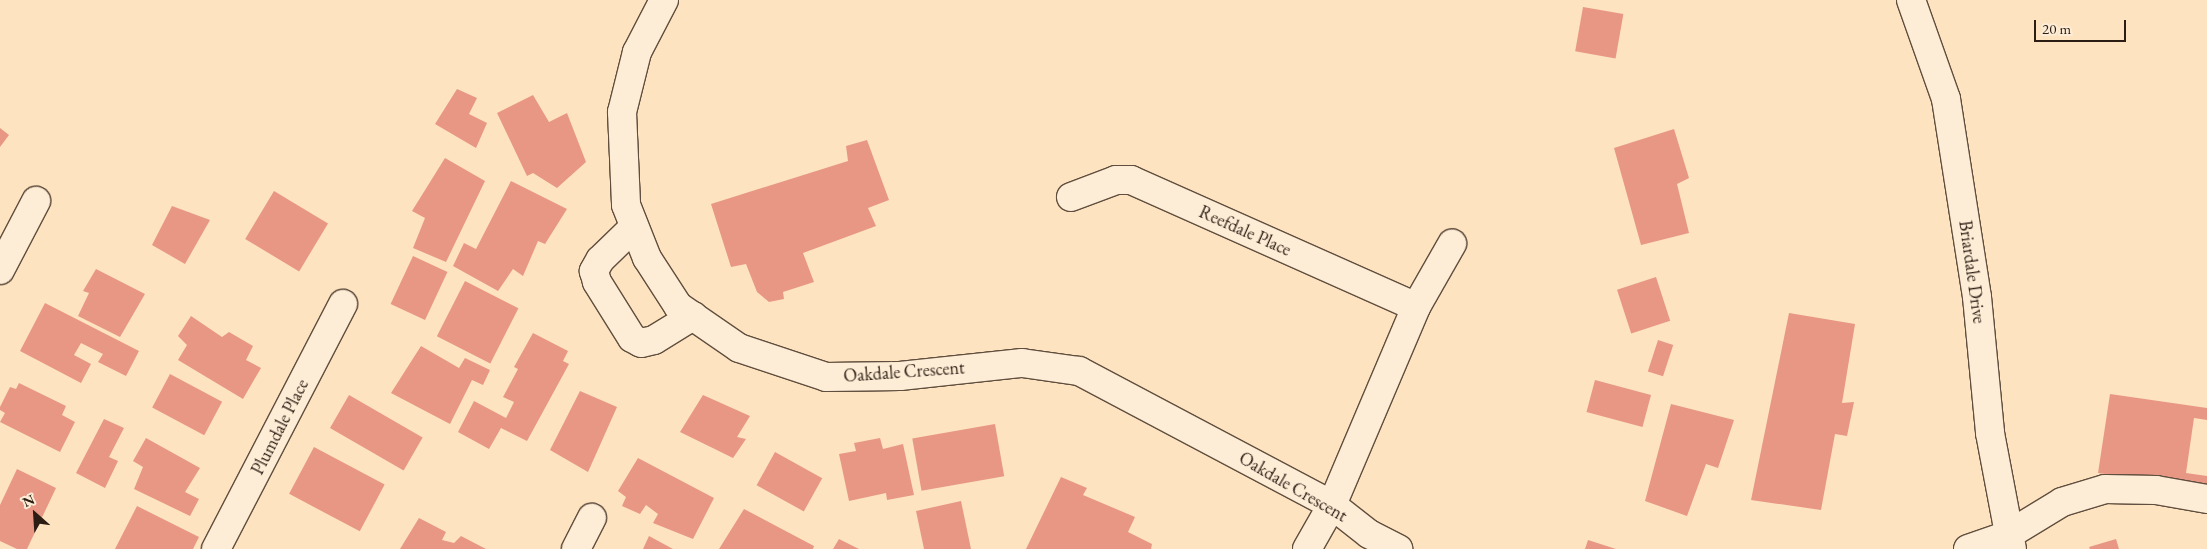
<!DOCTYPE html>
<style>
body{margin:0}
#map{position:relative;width:2207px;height:549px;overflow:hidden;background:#fde3c0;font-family:"EB Garamond",serif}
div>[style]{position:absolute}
.building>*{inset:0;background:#e89785;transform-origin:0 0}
.roads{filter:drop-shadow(1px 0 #604e3e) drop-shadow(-1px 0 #604e3e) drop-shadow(0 1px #604e3e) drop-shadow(0 -1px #604e3e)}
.minor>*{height:28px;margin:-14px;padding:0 14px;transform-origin:14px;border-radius:14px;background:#feedd6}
span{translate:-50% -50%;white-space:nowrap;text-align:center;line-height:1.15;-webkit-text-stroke:5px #feedd6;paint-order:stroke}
.street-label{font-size:18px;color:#2b1d13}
.north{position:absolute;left:10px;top:489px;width:50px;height:50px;-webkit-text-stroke:4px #feedd6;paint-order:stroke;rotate:334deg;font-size:14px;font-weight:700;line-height:20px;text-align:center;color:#2b1d13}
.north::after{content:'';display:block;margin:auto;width:18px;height:22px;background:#2b1d13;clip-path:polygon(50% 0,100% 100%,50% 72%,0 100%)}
.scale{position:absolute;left:2034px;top:20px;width:92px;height:22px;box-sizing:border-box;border:2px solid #2b1d13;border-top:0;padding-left:6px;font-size:15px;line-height:18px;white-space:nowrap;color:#2b1d13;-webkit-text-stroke:4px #feedd6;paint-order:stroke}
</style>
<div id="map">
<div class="building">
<div style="left:1583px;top:7px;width:41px;height:45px;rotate:10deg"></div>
<div style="clip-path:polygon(457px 89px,477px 98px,469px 114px,487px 123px,476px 148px,435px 124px)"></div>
<div style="clip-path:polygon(533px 95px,549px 122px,567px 113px,586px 162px,557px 188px,533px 173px,527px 176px,497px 113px)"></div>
<div style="clip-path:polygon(0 128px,9px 135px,0 147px)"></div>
<div style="clip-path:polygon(1674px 129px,1689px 178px,1677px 184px,1689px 233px,1641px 245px,1614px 148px)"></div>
<div style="clip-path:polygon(867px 140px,889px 200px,868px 208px,876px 226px,803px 253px,814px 282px,783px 292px,784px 299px,769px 302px,757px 292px,746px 264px,731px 267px,711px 204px,848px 161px,846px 146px)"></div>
<div style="clip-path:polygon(445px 158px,485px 181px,446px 262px,413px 248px,425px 218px,412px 211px)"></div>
<div style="clip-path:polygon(511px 181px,567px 209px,545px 244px,538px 241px,523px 276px,513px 269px,498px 291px,453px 266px,464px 243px,476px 249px)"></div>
<div style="left:274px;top:191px;width:63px;height:56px;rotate:31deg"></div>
<div style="clip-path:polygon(172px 206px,210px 220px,185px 264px,152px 245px)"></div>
<div style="left:413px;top:256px;width:38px;height:53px;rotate:25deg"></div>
<div style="clip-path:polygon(96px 269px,145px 294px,120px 337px,78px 316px,89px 293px,83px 291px)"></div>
<div style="left:1656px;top:277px;width:46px;height:41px;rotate:72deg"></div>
<div style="left:465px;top:281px;width:60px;height:62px;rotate:27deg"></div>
<div style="clip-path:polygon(45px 303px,139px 351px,126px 376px,98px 362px,103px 354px,81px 343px,74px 355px,91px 364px,81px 383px,20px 351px)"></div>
<div style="clip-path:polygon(1789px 313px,1855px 324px,1842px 403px,1854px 402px,1847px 436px,1835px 434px,1821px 510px,1751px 500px)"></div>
<div style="clip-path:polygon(191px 316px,222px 337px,229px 332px,253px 346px,246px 360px,261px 368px,243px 399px,178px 360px,187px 345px,178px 336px)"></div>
<div style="clip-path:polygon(533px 333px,568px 351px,563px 361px,569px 364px,527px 441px,501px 428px,489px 449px,458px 432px,474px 401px,506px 418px,514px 402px,503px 397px,518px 369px,514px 367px)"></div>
<div style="left:1658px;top:340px;width:16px;height:33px;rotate:18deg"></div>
<div style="clip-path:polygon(421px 346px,459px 368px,465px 358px,490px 370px,483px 385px,472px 380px,450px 424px,391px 393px)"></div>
<div style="left:170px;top:374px;width:59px;height:38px;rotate:28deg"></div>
<div style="left:1595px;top:380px;width:58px;height:33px;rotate:15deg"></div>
<div style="clip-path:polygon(19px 383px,66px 406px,62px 415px,75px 422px,60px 452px,0 422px,5px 413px,0 410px,0 407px,10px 387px,16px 389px)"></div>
<div style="clip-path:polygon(580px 391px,617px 407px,588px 472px,550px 450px)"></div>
<div style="clip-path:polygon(2110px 394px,2207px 408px,2207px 420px,2194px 418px,2186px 473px,2207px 476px,2207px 488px,2098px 473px)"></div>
<div style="left:349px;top:395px;width:85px;height:38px;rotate:30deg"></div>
<div style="clip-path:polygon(703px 395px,750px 416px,737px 437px,746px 439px,733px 458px,680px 432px)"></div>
<div style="clip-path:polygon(1671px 404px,1734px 420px,1718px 468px,1706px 464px,1687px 516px,1645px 501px)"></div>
<div style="clip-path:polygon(104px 419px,124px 428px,109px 457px,118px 461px,105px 488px,76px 473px)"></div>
<div style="left:995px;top:424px;width:53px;height:84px;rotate:80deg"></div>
<div style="clip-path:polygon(146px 438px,200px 468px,185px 492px,199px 499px,190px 516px,134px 489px,143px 467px,133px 461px)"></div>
<div style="clip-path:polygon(880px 438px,883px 449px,903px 444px,914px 495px,887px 500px,886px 493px,849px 501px,839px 454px,856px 451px,854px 443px)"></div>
<div style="left:314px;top:447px;width:80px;height:53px;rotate:28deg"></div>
<div style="left:775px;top:452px;width:54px;height:38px;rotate:29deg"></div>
<div style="clip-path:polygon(638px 458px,714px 498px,693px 539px,653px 523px,658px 514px,646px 505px,640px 514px,622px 506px,626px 497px,618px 491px)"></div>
<div style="clip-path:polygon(17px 469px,56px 488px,27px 549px,17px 549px,0 541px,0 505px)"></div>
<div style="clip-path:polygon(1061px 477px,1087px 488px,1083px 495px,1135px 517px,1128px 532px,1152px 544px,1151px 549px,1026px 549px)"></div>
<div style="clip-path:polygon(961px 501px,971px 549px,924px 549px,916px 511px)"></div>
<div style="clip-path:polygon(137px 506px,199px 537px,193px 549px,115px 549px)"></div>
<div style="clip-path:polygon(744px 509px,814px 546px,813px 549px,719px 549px)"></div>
<div style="clip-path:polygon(419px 518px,446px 532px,442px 540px,454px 543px,461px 536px,486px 549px,400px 549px)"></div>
<div style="clip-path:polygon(649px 536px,673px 549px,643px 549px)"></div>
<div style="clip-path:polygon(839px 539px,859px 549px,833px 549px)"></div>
<div style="clip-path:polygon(2116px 539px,2119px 549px,2090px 549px,2089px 547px)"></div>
<div style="clip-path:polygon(1588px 540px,1616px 549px,1585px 549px)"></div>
</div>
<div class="roads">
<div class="minor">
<div style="left:664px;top:0;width:59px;rotate:117.4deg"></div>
<div style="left:637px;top:52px;width:62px;rotate:104deg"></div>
<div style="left:622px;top:112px;width:93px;rotate:87.5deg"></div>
<div style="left:626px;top:205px;width:57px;rotate:68.4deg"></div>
<div style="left:647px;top:258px;width:57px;rotate:57.1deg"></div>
<div style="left:678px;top:306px;width:74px;rotate:34.5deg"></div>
<div style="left:739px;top:348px;width:92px;rotate:18.4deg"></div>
<div style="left:826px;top:377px;width:74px;rotate:-0.8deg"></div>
<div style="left:900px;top:376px;width:123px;rotate:-6.1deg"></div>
<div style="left:1022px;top:363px;width:58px;rotate:8deg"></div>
<div style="left:1079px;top:371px;width:286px;rotate:27.9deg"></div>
<div style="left:1332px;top:505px;width:47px;rotate:38.1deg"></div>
<div style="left:1369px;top:534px;width:33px;rotate:27deg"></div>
<div style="left:1911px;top:0;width:105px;rotate:70.5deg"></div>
<div style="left:1946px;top:99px;width:200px;rotate:81.1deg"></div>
<div style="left:1977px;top:297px;width:137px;rotate:84.5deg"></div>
<div style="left:1990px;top:433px;width:118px;rotate:79.3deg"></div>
<div style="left:1071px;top:197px;width:48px;rotate:-20.7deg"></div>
<div style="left:1116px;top:180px;width:15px"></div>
<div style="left:1131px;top:180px;width:312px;rotate:24deg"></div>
<div style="left:634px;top:227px;width:47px;rotate:135.9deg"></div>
<div style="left:600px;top:260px;width:13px;rotate:119deg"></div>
<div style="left:594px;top:271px;width:11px;rotate:75deg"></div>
<div style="left:597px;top:282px;width:66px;rotate:58deg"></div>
<div style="left:632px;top:338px;width:10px;rotate:29deg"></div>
<div style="left:641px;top:343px;width:13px;rotate:-13deg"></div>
<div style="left:654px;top:340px;width:46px;rotate:-31.6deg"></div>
<div style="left:0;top:270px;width:78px;rotate:-62.4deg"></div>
<div style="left:216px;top:549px;width:276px;rotate:-62.6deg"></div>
<div style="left:576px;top:549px;width:35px;rotate:-63deg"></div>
<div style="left:1307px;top:549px;width:51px;rotate:-60.4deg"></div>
<div style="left:1332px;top:505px;width:215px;rotate:-67deg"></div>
<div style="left:1416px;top:307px;width:73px;rotate:-60.3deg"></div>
<div style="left:1968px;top:549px;width:42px;rotate:-19.3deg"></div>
<div style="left:2008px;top:535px;width:63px;rotate:-31.4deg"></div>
<div style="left:2062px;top:502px;width:45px;rotate:-16.8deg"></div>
<div style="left:2105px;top:489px;width:51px;rotate:1.1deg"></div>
<div style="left:2156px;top:490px;width:52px;rotate:10deg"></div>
</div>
</div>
<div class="street-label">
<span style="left:1245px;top:231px;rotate:24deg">Reefdale Place</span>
<span style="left:1972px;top:272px;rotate:82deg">Briardale Drive</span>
<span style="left:904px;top:372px;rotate:-4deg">Oakdale Crescent</span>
<span style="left:280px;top:427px;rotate:-63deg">Plumdale Place</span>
<span style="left:1293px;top:487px;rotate:30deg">Oakdale Crescent</span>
</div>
<div class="north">N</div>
<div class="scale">20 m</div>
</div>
